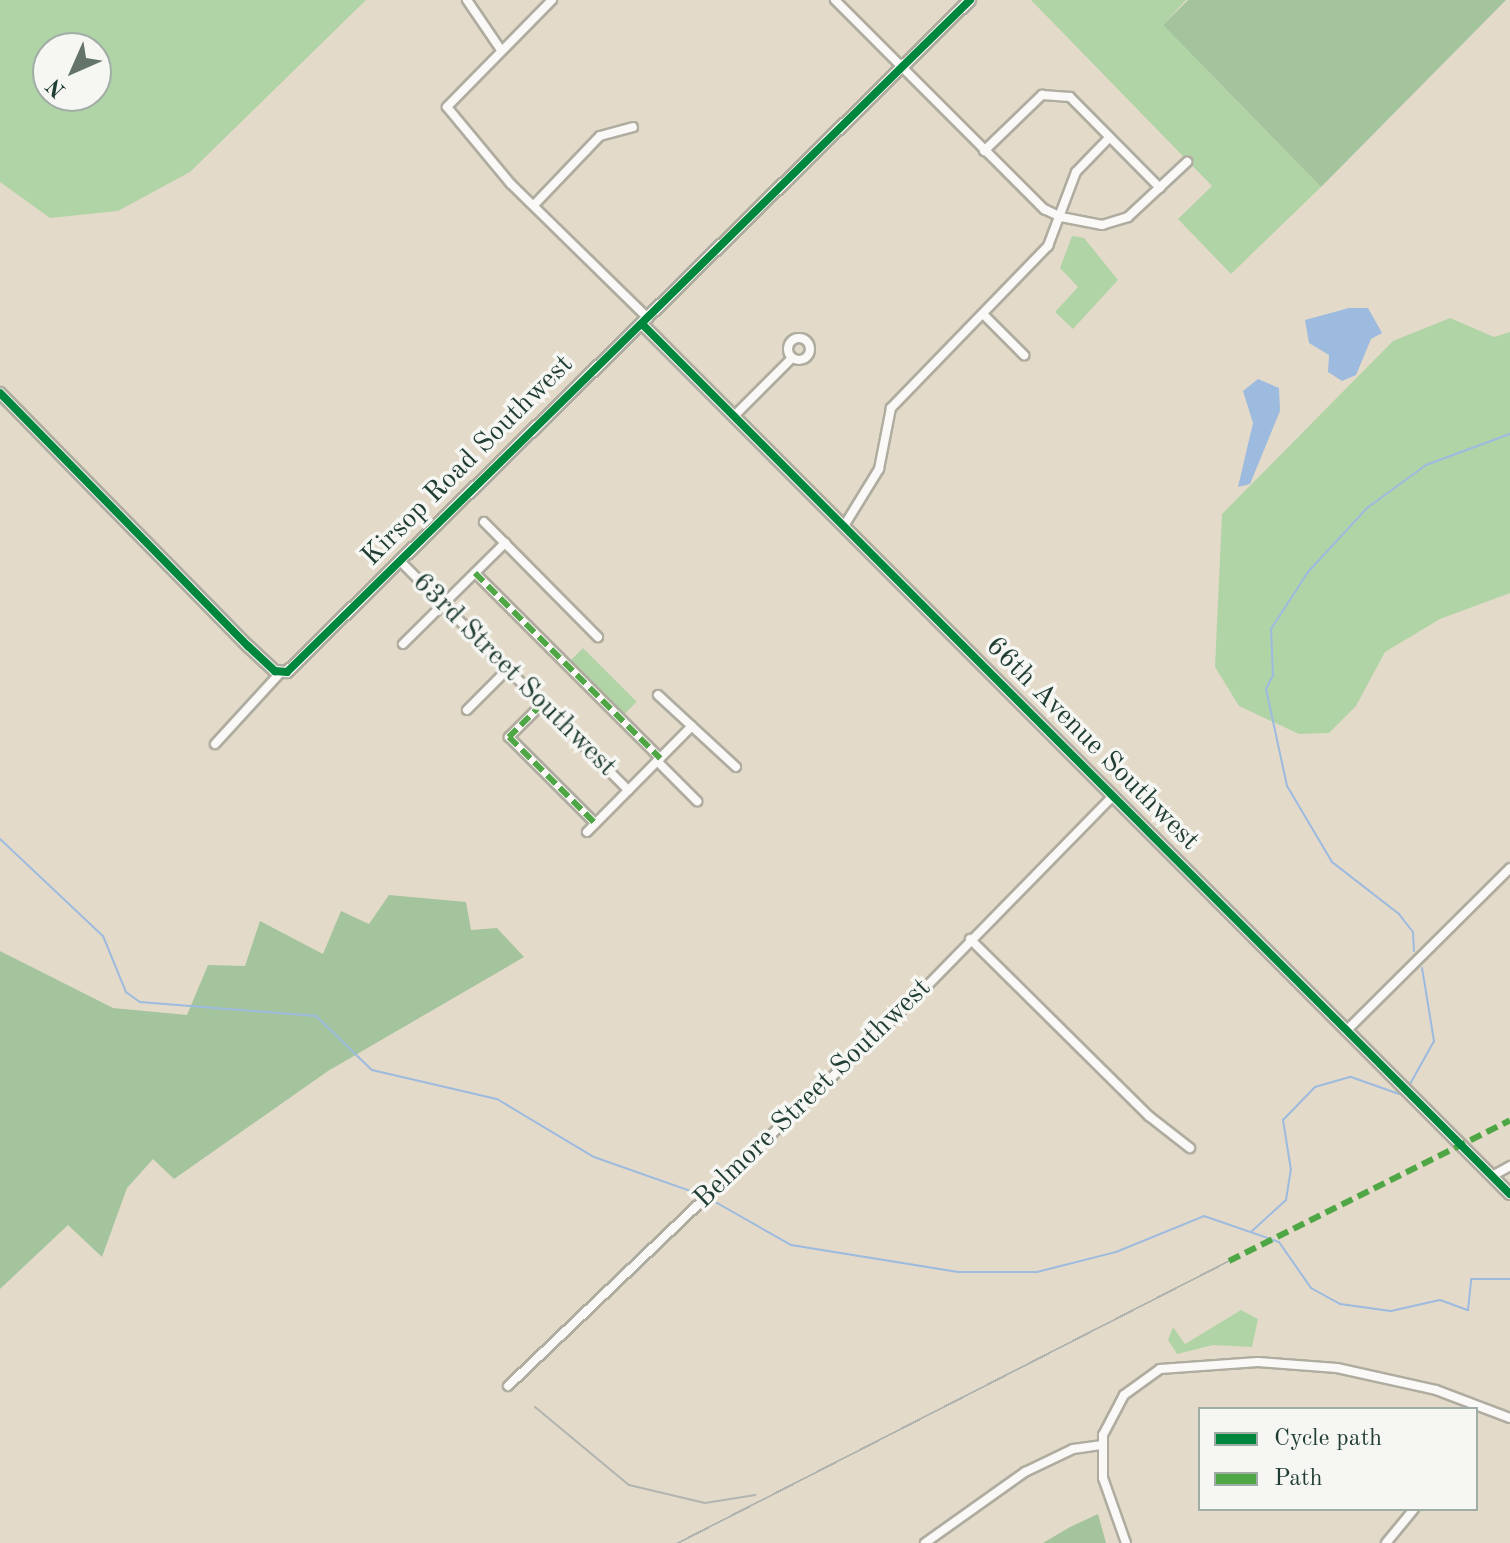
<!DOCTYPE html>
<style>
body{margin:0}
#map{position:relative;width:1510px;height:1543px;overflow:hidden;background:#e4dac9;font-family:"Old Standard TT",serif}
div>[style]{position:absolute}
.green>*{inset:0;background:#b1d4a7;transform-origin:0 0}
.forest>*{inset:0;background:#a3c49c}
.water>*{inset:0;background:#9dbadf}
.stream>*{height:2px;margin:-1px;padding:0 1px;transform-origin:1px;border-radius:1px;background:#9dbadf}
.roads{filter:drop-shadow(2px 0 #afaca0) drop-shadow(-2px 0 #afaca0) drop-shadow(0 2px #afaca0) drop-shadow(0 -2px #afaca0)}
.minor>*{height:8px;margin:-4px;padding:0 4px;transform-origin:4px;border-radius:4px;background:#fbf9f7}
.minor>.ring{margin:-4px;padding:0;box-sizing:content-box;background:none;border:8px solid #fbf9f7;border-radius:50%}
.tertiary>*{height:10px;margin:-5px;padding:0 5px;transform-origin:5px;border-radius:5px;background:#fbf9f7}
.rail>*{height:2px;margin:-1px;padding:0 1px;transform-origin:1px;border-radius:1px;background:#b2b4b0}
.quiet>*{height:6px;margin-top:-3px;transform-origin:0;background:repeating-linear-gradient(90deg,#4fa644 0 12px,transparent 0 18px)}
.cycleway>*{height:8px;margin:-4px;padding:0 4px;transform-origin:4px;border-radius:4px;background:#00873e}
span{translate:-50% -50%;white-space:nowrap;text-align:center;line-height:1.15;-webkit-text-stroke:7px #f6f6f2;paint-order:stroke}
.street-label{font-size:28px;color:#1f3d34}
.legend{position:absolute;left:1198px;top:1407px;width:280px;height:104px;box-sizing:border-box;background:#f6f6f2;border:2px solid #a0aca6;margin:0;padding:10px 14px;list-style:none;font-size:24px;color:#1f3d34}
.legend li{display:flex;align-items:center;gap:16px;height:40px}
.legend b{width:40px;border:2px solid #a0aca6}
.north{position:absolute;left:32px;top:32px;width:80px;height:80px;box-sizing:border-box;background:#f6f6f2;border:2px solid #a0aca6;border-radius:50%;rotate:225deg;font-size:22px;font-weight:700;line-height:32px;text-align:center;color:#1f3d34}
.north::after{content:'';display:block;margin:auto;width:28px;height:36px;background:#647468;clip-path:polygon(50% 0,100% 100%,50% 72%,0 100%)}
</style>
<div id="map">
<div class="green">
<div style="clip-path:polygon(evenodd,0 0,366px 0,190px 172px,118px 211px,50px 218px,0 182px,0 0,96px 48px,96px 96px,48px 96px,48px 48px,96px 48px)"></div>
<div style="clip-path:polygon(1031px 0,1186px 0,1163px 25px,1321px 187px,1231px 274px,1178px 219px,1212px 186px)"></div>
<div style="clip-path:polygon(1072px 236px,1084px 238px,1118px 280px,1073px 329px,1055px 312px,1078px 287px,1060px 268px)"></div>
<div style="clip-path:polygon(1450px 318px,1494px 337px,1510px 332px,1510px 593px,1440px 619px,1385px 652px,1356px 706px,1329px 733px,1299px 734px,1239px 706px,1215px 667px,1222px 514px,1393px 341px)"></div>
<div style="left:583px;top:648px;width:76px;height:18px;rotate:45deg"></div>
<div style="clip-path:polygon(1241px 1310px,1258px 1319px,1252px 1347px,1213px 1345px,1177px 1354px,1168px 1340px,1173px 1327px,1185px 1344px)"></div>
</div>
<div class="forest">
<div style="clip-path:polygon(1188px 0,1506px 0,1321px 187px,1163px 25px)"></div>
<div style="clip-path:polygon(389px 895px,466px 902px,471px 930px,497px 928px,524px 957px,328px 1071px,174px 1179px,153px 1159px,127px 1188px,102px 1257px,68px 1225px,0 1289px,0 951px,113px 1008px,187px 1015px,208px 965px,245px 966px,260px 921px,323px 954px,341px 911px,369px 924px)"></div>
<div style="clip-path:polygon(1098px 1514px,1106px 1543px,1043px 1543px,1070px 1527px)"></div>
</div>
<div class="water">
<div style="clip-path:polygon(1349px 308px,1368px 308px,1382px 333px,1371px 339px,1356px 375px,1342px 381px,1328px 372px,1329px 355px,1309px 343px,1305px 320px)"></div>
<div style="clip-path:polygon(1258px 379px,1279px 388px,1280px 411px,1250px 484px,1238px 487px,1253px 423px,1243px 391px)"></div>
</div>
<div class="stream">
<div style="left:0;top:839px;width:141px;rotate:43.3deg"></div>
<div style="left:103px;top:936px;width:61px;rotate:67.7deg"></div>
<div style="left:126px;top:992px;width:17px;rotate:36deg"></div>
<div style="left:140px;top:1002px;width:177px;rotate:4.5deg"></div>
<div style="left:316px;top:1016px;width:78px;rotate:44deg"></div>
<div style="left:372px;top:1070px;width:128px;rotate:13.1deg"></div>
<div style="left:497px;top:1099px;width:113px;rotate:30.9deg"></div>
<div style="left:594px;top:1157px;width:111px;rotate:19.4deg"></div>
<div style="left:1414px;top:951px;width:19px;rotate:-93deg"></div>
<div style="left:1413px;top:932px;width:23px;rotate:-128deg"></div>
<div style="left:1399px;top:914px;width:85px;rotate:-142.2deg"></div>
<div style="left:1332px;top:862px;width:88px;rotate:-120.6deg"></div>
<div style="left:1287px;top:786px;width:99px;rotate:-102.2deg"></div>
<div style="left:1266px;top:689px;width:16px;rotate:-63deg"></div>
<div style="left:1273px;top:675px;width:46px;rotate:-92.5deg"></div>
<div style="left:1271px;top:629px;width:68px;rotate:-57deg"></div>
<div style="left:1308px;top:572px;width:87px;rotate:-47.3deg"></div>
<div style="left:1367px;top:508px;width:73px;rotate:-36.1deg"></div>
<div style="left:1426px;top:465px;width:90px;rotate:-20.3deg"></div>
<div style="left:1410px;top:1084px;width:49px;rotate:-60.8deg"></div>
<div style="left:1434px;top:1041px;width:74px;rotate:-99.3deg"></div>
<div style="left:710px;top:1199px;width:93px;rotate:29.6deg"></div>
<div style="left:791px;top:1245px;width:168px;rotate:9.2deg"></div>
<div style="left:957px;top:1272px;width:80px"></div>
<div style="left:1037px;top:1272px;width:81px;rotate:-14.2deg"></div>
<div style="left:1116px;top:1252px;width:95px;rotate:-22.2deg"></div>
<div style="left:1204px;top:1216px;width:79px;rotate:19.1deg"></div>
<div style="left:1279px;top:1242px;width:56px;rotate:55.2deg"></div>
<div style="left:1311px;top:1288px;width:33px;rotate:29deg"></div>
<div style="left:1340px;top:1304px;width:51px;rotate:7.8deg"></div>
<div style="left:1391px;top:1311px;width:50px;rotate:-12.7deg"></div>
<div style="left:1440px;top:1300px;width:30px;rotate:20deg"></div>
<div style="left:1468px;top:1310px;width:31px;rotate:-84deg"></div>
<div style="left:1471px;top:1279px;width:39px"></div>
<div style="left:1252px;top:1231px;width:46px;rotate:-42.4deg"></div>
<div style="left:1286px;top:1200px;width:30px;rotate:-81deg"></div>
<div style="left:1291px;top:1170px;width:51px;rotate:-99.1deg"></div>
<div style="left:1283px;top:1120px;width:46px;rotate:-45.9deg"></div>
<div style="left:1315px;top:1087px;width:37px;rotate:-16deg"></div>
<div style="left:1351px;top:1077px;width:51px;rotate:19.5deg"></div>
</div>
<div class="roads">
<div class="minor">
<div style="left:467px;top:0;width:60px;rotate:55.8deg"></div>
<div style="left:552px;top:0;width:150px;rotate:134.5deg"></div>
<div style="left:447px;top:107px;width:100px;rotate:50.3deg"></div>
<div style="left:511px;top:184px;width:192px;rotate:44.4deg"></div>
<div style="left:835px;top:0;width:296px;rotate:45deg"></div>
<div style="left:1044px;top:209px;width:19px;rotate:25deg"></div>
<div style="left:1061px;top:217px;width:42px;rotate:11deg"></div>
<div style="left:1102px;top:225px;width:27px;rotate:-17deg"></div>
<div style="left:1128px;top:217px;width:81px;rotate:-43deg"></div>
<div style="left:984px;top:151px;width:81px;rotate:-44deg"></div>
<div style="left:1042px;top:95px;width:28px;rotate:4deg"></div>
<div style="left:1070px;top:97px;width:128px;rotate:45.3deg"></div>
<div style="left:534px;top:205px;width:95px;rotate:-46.3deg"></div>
<div style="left:600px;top:136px;width:34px;rotate:-15deg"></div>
<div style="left:984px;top:315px;width:57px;rotate:45deg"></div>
<div class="ring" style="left:788px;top:338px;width:14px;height:14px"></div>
<div style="left:734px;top:416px;width:78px;rotate:-45deg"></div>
<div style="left:484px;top:522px;width:162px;rotate:45.3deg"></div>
<div style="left:844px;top:526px;width:67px;rotate:-58.4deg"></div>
<div style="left:879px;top:469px;width:62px;rotate:-78.9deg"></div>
<div style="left:891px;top:408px;width:226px;rotate:-45.9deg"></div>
<div style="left:1048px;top:246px;width:79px;rotate:-69.3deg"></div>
<div style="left:1076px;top:172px;width:47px;rotate:-45.9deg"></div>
<div style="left:399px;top:560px;width:325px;rotate:45.1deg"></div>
<div style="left:475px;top:573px;width:262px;rotate:45deg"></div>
<div style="left:403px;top:644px;width:144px;rotate:-44.7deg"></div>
<div style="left:658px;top:695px;width:106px;rotate:42.7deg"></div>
<div style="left:542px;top:704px;width:47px;rotate:135deg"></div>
<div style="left:509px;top:737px;width:122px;rotate:45deg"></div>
<div style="left:467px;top:710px;width:57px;rotate:-45deg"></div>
<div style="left:215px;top:744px;width:96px;rotate:-47.5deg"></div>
<div style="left:657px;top:761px;width:57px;rotate:45deg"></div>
<div style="left:587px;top:832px;width:149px;rotate:-45.3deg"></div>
<div style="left:970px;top:939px;width:252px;rotate:44.7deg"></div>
<div style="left:1149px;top:1116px;width:52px;rotate:38deg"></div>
<div style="left:1346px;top:1031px;width:231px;rotate:-44.8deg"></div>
<div style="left:1492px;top:1176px;width:21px;rotate:-29deg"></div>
<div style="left:508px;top:1386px;width:576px;rotate:-43.66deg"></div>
<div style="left:925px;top:988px;width:269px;rotate:-45.6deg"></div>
<div style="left:925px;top:1543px;width:123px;rotate:-35.4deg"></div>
<div style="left:1025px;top:1472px;width:53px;rotate:-25.6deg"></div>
<div style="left:1073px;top:1449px;width:28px;rotate:-8deg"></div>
<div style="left:1126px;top:1543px;width:69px;rotate:-109.5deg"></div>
<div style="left:1103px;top:1478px;width:43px;rotate:-90deg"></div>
<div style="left:1103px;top:1435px;width:45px;rotate:-62.3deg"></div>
<div style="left:1124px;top:1395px;width:44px;rotate:-35.8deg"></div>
<div style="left:1160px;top:1369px;width:98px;rotate:-4.1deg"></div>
<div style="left:1258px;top:1362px;width:79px;rotate:4.3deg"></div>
<div style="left:1337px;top:1368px;width:101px;rotate:12.5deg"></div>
<div style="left:1436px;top:1390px;width:79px;rotate:20.7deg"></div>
<div style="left:1386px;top:1543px;width:44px;rotate:-50.5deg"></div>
</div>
<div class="tertiary">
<div style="left:642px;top:324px;width:1229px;rotate:45.07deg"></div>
<div style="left:0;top:393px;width:354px;rotate:45.6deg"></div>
<div style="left:248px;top:646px;width:37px;rotate:43deg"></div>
<div style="left:275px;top:671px;width:12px;rotate:5deg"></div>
<div style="left:287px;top:672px;width:958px;rotate:-44.53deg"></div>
</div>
</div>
<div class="rail">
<div style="left:535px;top:1407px;width:122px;rotate:39.7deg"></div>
<div style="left:629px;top:1485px;width:78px;rotate:13.3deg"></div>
<div style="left:705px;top:1503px;width:51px;rotate:-9.1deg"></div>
<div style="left:678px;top:1543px;width:619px;rotate:-27.1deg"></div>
</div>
<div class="quiet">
<div style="left:475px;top:573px;width:262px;rotate:45deg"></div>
<div style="left:542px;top:704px;width:47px;rotate:135deg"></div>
<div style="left:509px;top:737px;width:122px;rotate:45deg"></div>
<div style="left:1229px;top:1261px;width:314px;rotate:-26.6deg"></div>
</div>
<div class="cycleway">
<div style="left:642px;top:324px;width:1229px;rotate:45.07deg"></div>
<div style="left:0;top:393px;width:354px;rotate:45.6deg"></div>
<div style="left:248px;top:646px;width:37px;rotate:43deg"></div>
<div style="left:275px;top:671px;width:12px;rotate:5deg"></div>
<div style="left:287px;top:672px;width:958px;rotate:-44.53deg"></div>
</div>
<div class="street-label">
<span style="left:468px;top:461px;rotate:-45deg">Kirsop Road Southwest</span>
<span style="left:514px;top:675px;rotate:45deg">63rd Street Southwest</span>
<span style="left:1092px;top:744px;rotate:45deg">66th Avenue Southwest</span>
<span style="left:813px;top:1094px;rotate:-44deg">Belmore Street Southwest</span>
</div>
<ul class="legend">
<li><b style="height:10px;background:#00873e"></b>Cycle path</li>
<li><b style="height:10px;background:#4fa644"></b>Path</li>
</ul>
<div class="north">N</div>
</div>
